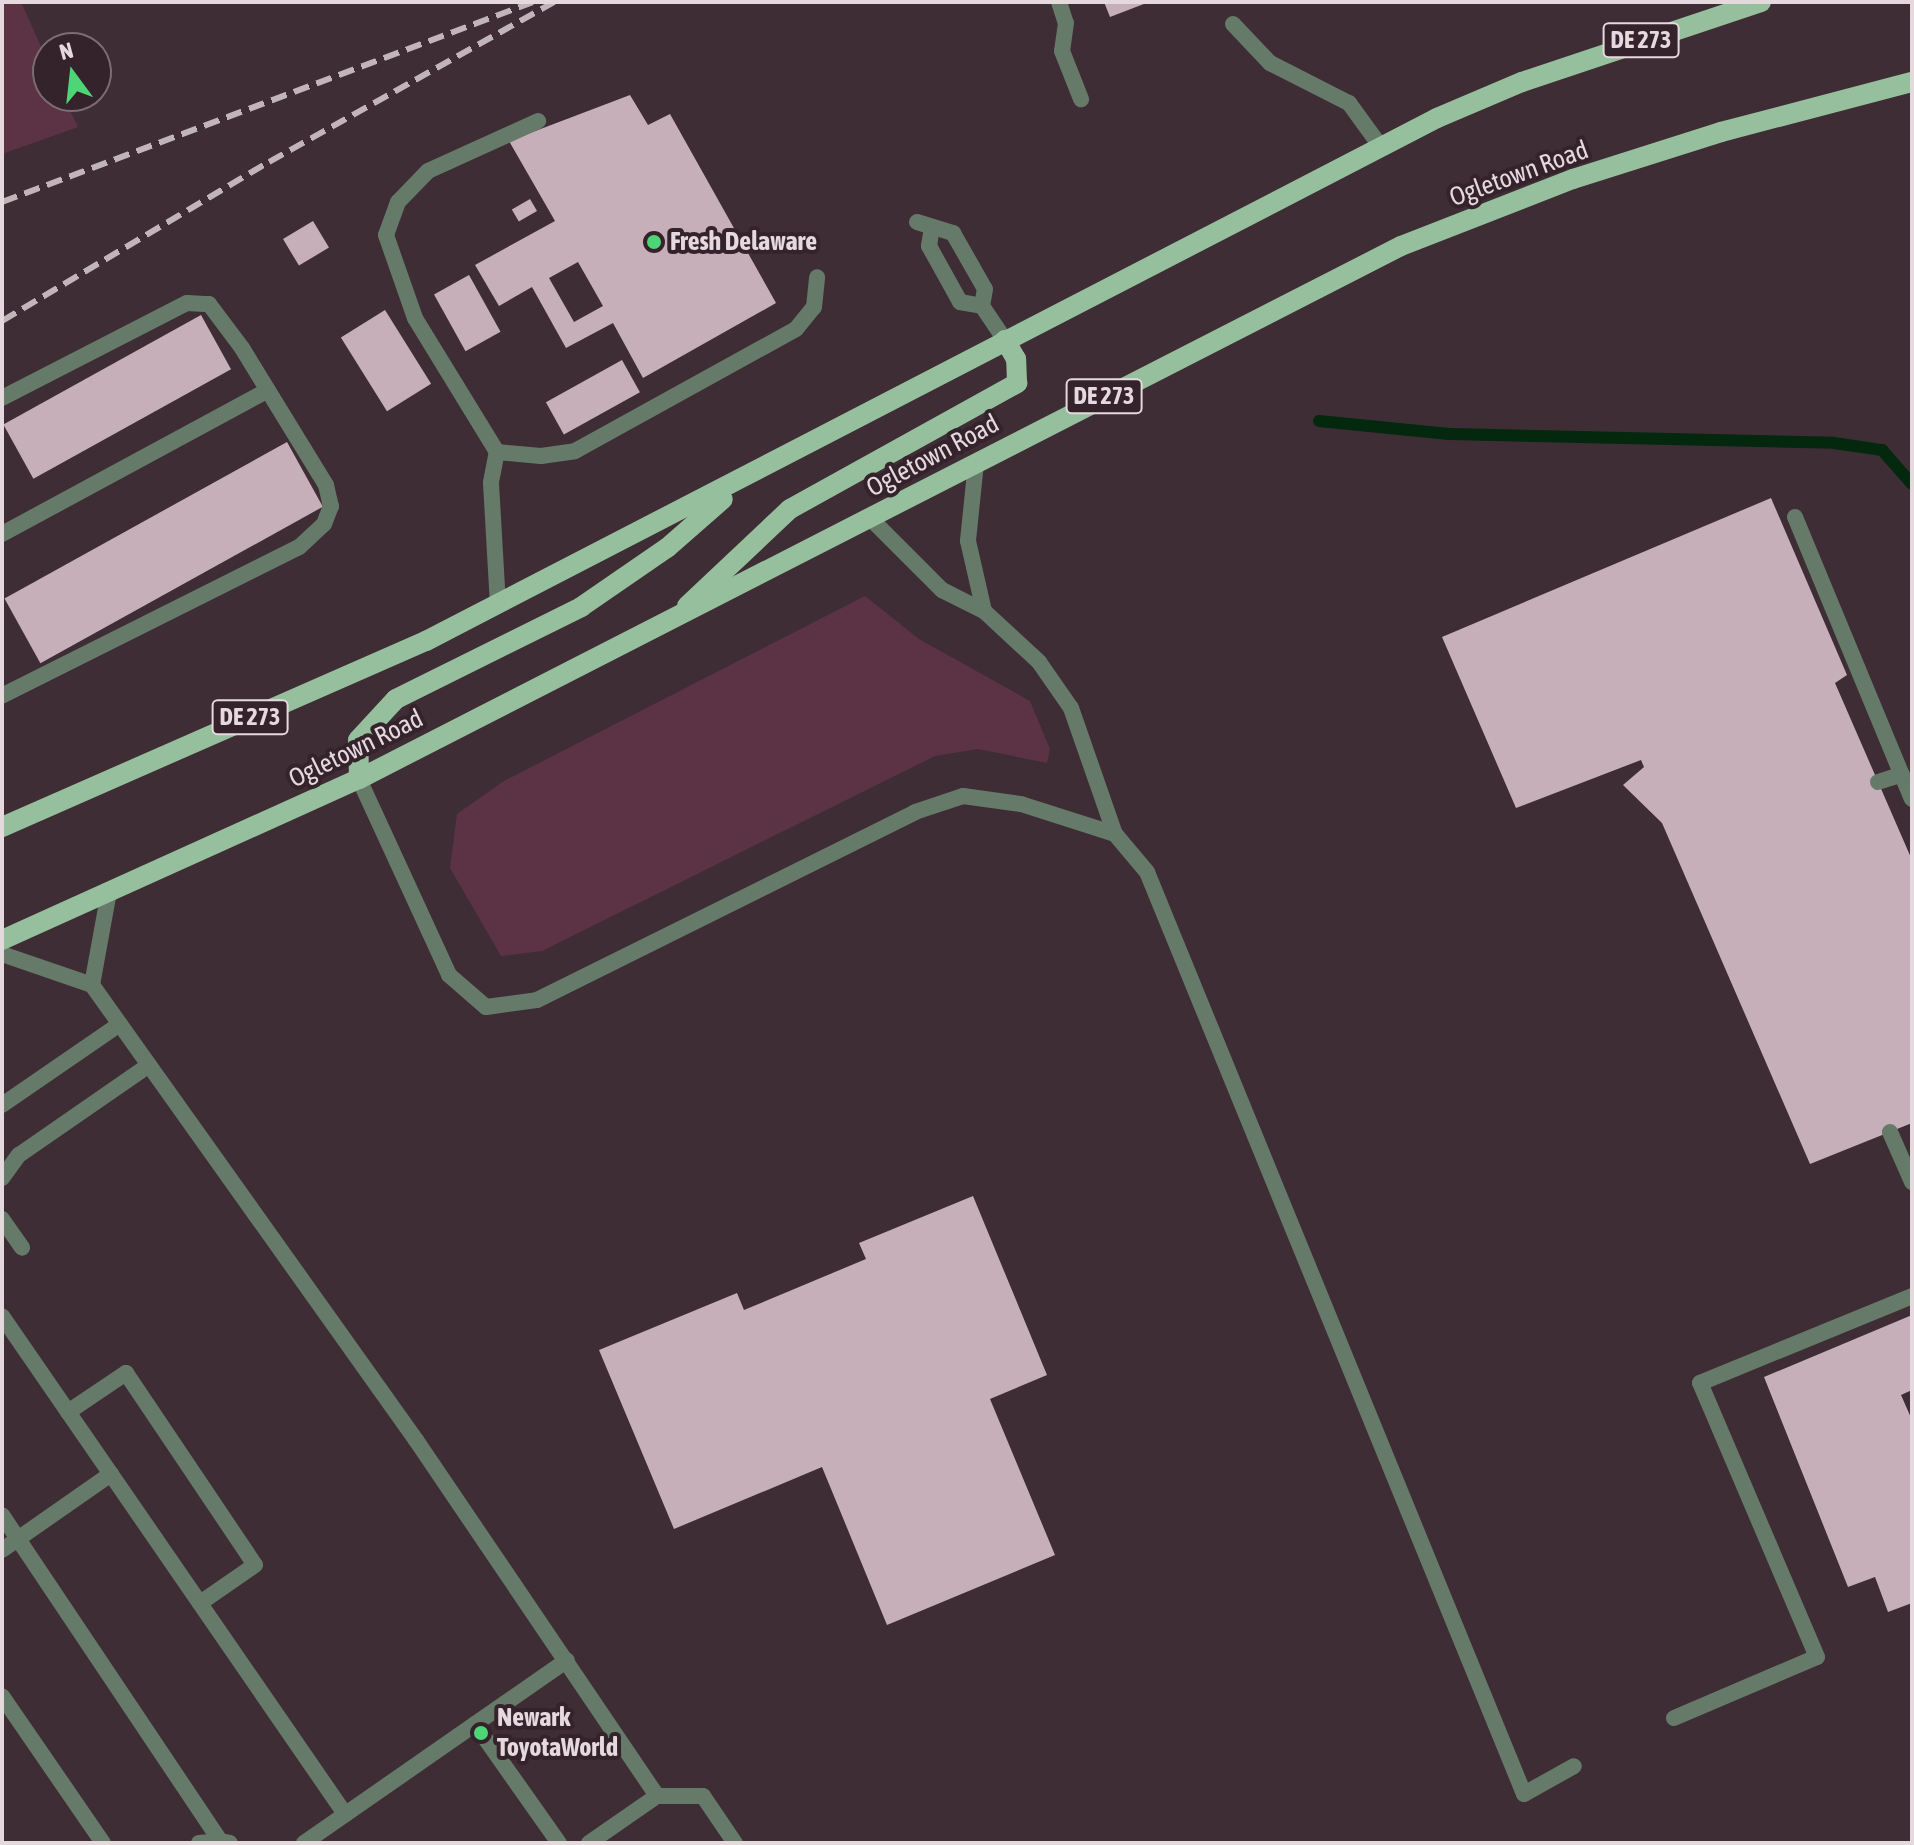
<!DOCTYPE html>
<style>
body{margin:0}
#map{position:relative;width:1914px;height:1845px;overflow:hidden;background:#3f2d35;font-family:"Asap Condensed",sans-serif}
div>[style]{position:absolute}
.green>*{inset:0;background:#5c3245}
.stream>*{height:12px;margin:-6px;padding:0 6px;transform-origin:6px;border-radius:6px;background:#03280e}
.building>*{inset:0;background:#c6afb9;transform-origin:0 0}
.lane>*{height:16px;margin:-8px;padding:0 8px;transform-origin:8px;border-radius:8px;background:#667a69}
.street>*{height:16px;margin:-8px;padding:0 8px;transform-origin:8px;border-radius:8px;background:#667a69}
.primary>*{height:20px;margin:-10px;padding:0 10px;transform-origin:10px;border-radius:10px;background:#96c09d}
.rail>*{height:6px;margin-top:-3px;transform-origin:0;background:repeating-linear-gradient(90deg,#c2b5ba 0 16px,transparent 0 24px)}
.dots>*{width:22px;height:22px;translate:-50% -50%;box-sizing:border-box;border:4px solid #35232b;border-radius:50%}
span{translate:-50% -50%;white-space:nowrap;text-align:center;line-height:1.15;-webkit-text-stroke:8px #35232b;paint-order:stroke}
.shield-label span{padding:2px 6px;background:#35232b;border:2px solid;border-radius:6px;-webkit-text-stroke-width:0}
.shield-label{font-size:24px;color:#e5d9de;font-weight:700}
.street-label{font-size:26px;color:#e5d9de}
.poi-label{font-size:26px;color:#e5d9de;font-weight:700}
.left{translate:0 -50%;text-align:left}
.frame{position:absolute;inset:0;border:4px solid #e5d9de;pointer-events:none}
.north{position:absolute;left:32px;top:32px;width:80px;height:80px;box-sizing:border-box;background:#35232b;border:2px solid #7b6c73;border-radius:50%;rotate:345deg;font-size:22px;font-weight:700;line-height:32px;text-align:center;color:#e5d9de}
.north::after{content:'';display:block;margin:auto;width:28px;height:36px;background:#4ed676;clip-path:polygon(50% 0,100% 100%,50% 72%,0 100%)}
</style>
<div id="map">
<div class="green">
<div style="clip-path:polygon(2px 2px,21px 2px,48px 62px,48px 96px,63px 96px,78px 127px,2px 154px)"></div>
<div style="clip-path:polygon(865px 596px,919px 639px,1030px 701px,1050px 749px,1047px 763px,978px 749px,935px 756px,542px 951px,501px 956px,450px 868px,457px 814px,504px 781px)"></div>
</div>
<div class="stream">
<div style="left:1319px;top:421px;width:131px;rotate:5.7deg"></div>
<div style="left:1449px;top:434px;width:385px;rotate:1.3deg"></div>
<div style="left:1834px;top:443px;width:49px;rotate:8.3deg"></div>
<div style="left:1882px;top:450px;width:45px;rotate:48.6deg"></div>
</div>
<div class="building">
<div style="clip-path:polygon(1104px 2px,1149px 2px,1110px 17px)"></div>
<div style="clip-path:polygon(evenodd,630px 95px,648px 125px,670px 114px,776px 303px,643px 378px,613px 323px,566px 348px,532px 287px,499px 306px,475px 265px,555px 221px,509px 141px,630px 95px,578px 262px,603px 306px,574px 322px,549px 278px,578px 262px)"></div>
<div style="left:530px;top:199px;width:14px;height:21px;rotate:60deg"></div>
<div style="left:313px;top:221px;width:31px;height:35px;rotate:59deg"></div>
<div style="left:469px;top:275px;width:65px;height:40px;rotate:61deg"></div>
<div style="left:385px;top:310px;width:87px;height:52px;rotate:58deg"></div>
<div style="left:201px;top:315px;width:62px;height:226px;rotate:61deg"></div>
<div style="left:622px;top:360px;width:37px;height:87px;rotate:61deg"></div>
<div style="left:287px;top:442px;width:74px;height:323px;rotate:61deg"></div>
<div style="clip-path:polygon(1771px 498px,1847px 675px,1835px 683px,1912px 860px,1912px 1123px,1810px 1164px,1662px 823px,1623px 785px,1644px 767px,1641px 760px,1516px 808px,1442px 637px)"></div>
<div style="clip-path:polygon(973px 1196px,1047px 1375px,990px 1399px,1055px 1555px,887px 1625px,822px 1467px,674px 1529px,599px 1350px,737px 1293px,744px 1310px,866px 1259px,859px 1243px)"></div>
<div style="clip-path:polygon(1912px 1315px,1912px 1390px,1901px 1395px,1912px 1420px,1912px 1603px,1888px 1612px,1875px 1577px,1848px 1587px,1764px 1377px)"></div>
</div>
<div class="lane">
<div style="left:1059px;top:2px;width:22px;rotate:72deg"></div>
<div style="left:1066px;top:23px;width:28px;rotate:98deg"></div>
<div style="left:1062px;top:51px;width:52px;rotate:68.4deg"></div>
<div style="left:1233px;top:24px;width:54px;rotate:46.5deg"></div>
<div style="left:1270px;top:63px;width:89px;rotate:26.9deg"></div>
<div style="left:1349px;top:103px;width:54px;rotate:54deg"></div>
<div style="left:917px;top:222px;width:38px;rotate:17deg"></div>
<div style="left:953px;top:233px;width:64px;rotate:60.3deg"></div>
<div style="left:985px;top:289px;width:17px;rotate:100deg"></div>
<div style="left:982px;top:306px;width:41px;rotate:55.9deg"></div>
<div style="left:932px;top:227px;width:19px;rotate:99deg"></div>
<div style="left:929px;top:246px;width:64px;rotate:61deg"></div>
<div style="left:960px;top:302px;width:22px;rotate:10deg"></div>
<div style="left:2px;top:398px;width:208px;rotate:-27.2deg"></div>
<div style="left:187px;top:303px;width:22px;rotate:3deg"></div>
<div style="left:209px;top:304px;width:55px;rotate:53.1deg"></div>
<div style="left:242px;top:348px;width:161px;rotate:58.5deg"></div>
<div style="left:326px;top:485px;width:22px;rotate:77deg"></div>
<div style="left:331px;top:506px;width:19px;rotate:111deg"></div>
<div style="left:324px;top:524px;width:34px;rotate:137deg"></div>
<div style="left:299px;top:547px;width:332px;rotate:153.4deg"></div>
<div style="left:497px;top:452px;width:44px;rotate:5.2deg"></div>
<div style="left:541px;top:456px;width:34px;rotate:-8deg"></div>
<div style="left:575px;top:451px;width:252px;rotate:-28.9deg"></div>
<div style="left:796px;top:329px;width:28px;rotate:-51deg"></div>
<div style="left:814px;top:307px;width:30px;rotate:-84deg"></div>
<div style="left:976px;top:463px;width:78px;rotate:95.9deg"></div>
<div style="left:968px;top:541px;width:72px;rotate:77.1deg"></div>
<div style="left:1795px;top:517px;width:305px;rotate:67.5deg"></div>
<div style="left:870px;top:518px;width:102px;rotate:45deg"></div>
<div style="left:942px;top:590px;width:47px;rotate:26.6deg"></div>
<div style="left:984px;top:611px;width:75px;rotate:42.8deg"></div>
<div style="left:1039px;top:662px;width:56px;rotate:55.2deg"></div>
<div style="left:1071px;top:708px;width:133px;rotate:70.8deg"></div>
<div style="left:2px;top:534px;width:302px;rotate:-28.4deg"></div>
<div style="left:498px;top:605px;width:123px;rotate:-93.3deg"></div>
<div style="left:491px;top:482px;width:31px;rotate:-79deg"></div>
<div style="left:497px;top:452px;width:157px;rotate:-121.5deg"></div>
<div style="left:415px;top:318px;width:88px;rotate:-109.3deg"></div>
<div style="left:386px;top:235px;width:35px;rotate:-70deg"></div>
<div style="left:398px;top:202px;width:43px;rotate:-45.9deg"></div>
<div style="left:428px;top:171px;width:121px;rotate:-24.4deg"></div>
<div style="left:359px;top:779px;width:216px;rotate:65.3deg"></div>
<div style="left:449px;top:975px;width:49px;rotate:40.9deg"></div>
<div style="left:486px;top:1007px;width:51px;rotate:-7.8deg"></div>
<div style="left:537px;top:1000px;width:422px;rotate:-26.4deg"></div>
<div style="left:915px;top:812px;width:51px;rotate:-18.4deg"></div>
<div style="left:963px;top:796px;width:59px;rotate:7.9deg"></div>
<div style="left:1021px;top:804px;width:99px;rotate:17.7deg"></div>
<div style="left:1115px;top:834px;width:50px;rotate:49.9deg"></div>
<div style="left:1147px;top:872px;width:996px;rotate:67.76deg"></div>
<div style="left:1524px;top:1794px;width:57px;rotate:-29.2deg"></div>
<div style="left:1878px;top:782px;width:25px;rotate:-18deg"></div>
<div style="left:2px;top:954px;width:95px;rotate:19deg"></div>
<div style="left:92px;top:985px;width:96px;rotate:-79.7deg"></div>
<div style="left:2px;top:1105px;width:143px;rotate:-34.5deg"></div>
<div style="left:1890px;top:1132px;width:55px;rotate:66.3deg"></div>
<div style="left:2px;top:1178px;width:29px;rotate:-54deg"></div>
<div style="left:19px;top:1155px;width:158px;rotate:-34.7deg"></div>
<div style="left:2px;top:1219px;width:35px;rotate:55deg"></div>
<div style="left:2px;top:1316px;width:605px;rotate:55.44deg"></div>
<div style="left:68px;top:1412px;width:70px;rotate:-33.9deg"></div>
<div style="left:126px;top:1373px;width:231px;rotate:56.1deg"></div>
<div style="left:255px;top:1565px;width:67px;rotate:145.4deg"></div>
<div style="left:416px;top:1440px;width:430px;rotate:55.9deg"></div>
<div style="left:657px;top:1796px;width:46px"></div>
<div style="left:703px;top:1796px;width:57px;rotate:55.8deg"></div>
<div style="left:2px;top:1515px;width:392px;rotate:56.2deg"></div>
<div style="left:220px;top:1841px;width:10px;rotate:11deg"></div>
<div style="left:2px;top:1550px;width:133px;rotate:-34.9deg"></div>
<div style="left:2px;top:1696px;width:178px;rotate:55.5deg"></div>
<div style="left:1674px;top:1718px;width:155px;rotate:-23.1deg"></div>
<div style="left:1817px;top:1657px;width:298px;rotate:-113.1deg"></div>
<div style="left:1700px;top:1383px;width:229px;rotate:-22.3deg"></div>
<div style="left:475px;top:1724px;width:146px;rotate:54.8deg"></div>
<div style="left:199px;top:1843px;width:21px;rotate:-5deg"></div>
<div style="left:304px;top:1843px;width:320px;rotate:-34.8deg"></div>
<div style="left:589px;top:1843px;width:83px;rotate:-34.7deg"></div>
</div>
<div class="street">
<div style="left:92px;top:985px;width:559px;rotate:54.55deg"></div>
</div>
<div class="primary">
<div style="left:687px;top:606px;width:141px;rotate:-43.3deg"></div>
<div style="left:790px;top:509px;width:260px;rotate:-29deg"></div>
<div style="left:1017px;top:383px;width:24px;rotate:-92deg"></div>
<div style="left:1016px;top:359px;width:22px;rotate:-120deg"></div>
<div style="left:359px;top:779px;width:39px;rotate:-91deg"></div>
<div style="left:358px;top:740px;width:56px;rotate:-47.2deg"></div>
<div style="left:396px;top:699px;width:207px;rotate:-26.4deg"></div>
<div style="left:581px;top:607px;width:104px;rotate:-34.5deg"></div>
<div style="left:667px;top:548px;width:74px;rotate:-41.2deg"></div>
<div style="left:2px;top:827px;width:463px;rotate:-23.7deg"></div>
<div style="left:426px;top:641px;width:1138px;rotate:-27.35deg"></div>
<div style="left:1437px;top:118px;width:92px;rotate:-23deg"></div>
<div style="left:1522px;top:82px;width:252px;rotate:-18.5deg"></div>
<div style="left:2px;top:940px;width:392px;rotate:-24.3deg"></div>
<div style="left:359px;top:779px;width:1170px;rotate:-27.09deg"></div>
<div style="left:1401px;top:246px;width:185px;rotate:-21.3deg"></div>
<div style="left:1573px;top:179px;width:155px;rotate:-17.6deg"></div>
<div style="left:1721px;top:132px;width:197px;rotate:-14.7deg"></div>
</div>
<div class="rail">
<div style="left:2px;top:202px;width:567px;rotate:-20.64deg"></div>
<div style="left:2px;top:321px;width:311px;rotate:-30.8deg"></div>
<div style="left:269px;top:162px;width:327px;rotate:-29.3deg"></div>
</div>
<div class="dots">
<div style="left:654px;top:242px;background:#4ed676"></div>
<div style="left:481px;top:1733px;background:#4ed676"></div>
</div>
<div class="shield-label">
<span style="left:1641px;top:40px">DE 273</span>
<span style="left:1104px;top:396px">DE 273</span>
<span style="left:250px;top:717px">DE 273</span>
</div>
<div class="street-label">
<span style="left:1519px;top:174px;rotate:-20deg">Ogletown Road</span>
<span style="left:933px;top:456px;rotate:-28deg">Ogletown Road</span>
<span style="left:356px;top:749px;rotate:-26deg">Ogletown Road</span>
</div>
<div class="poi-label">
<span class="left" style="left:670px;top:242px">Fresh Delaware</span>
<span class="left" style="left:497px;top:1733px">Newark<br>ToyotaWorld</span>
</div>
<div class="frame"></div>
<div class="north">N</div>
</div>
